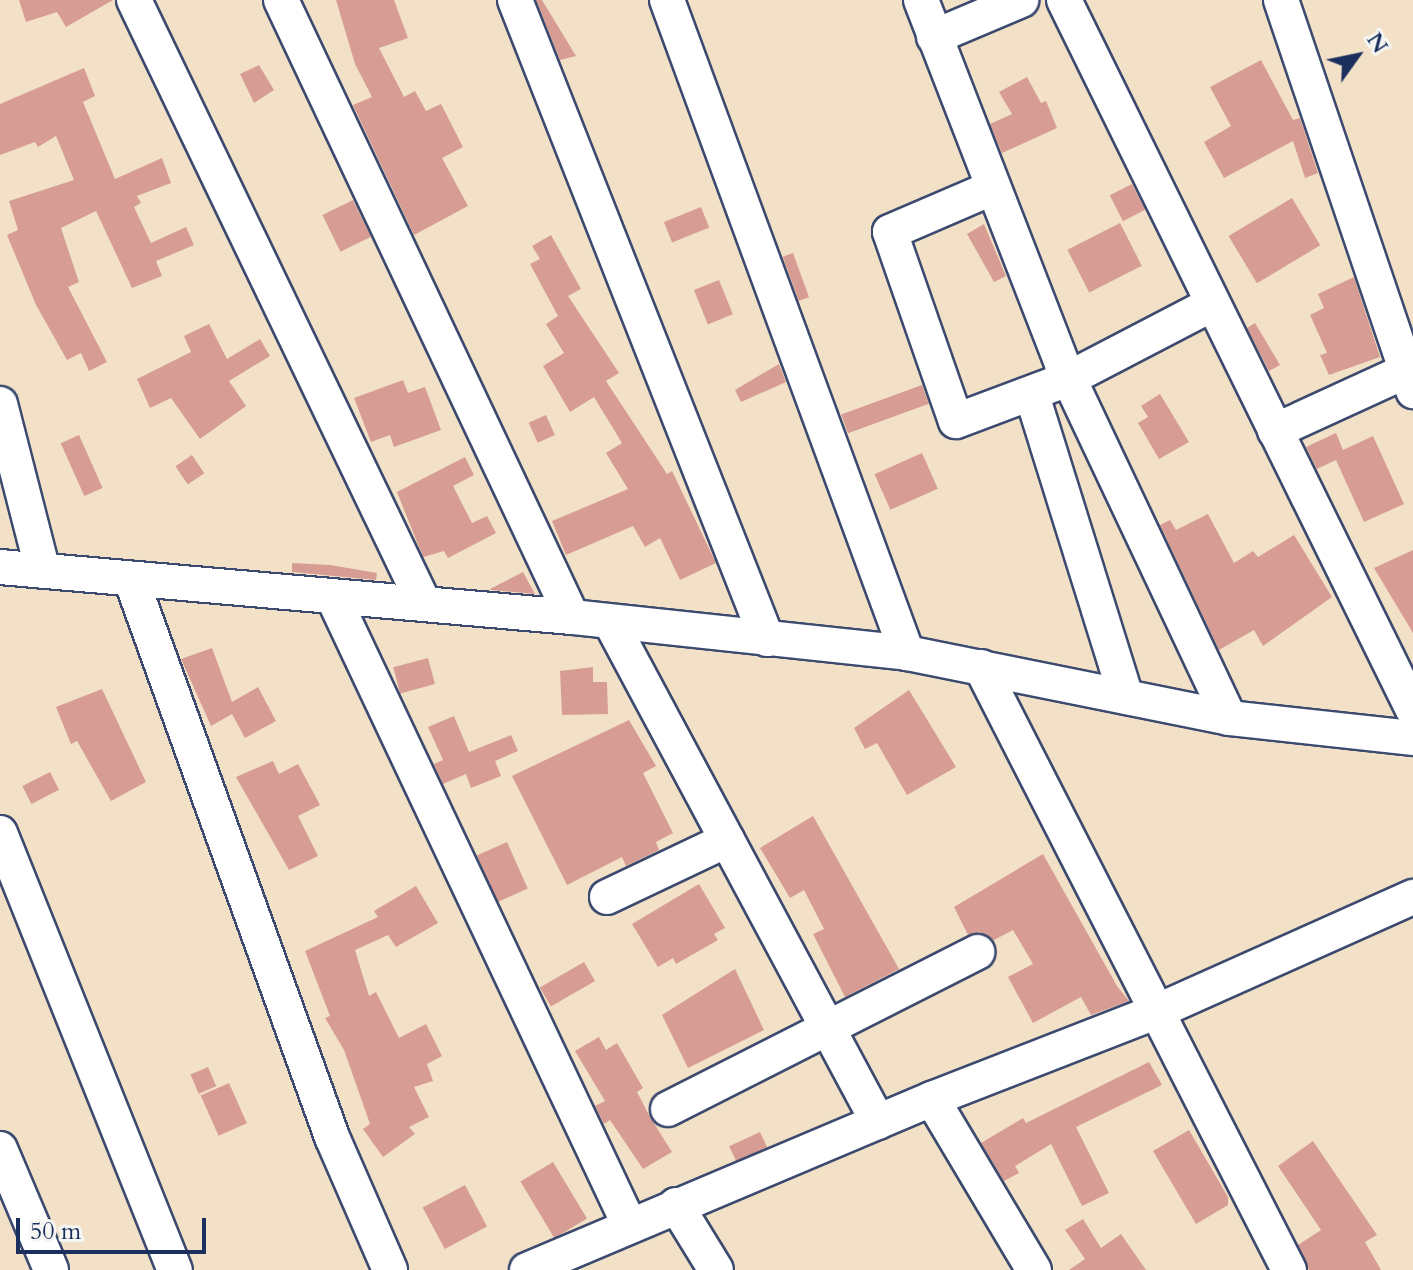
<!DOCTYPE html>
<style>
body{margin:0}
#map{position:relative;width:1413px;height:1270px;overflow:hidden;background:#f2e1c7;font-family:Cardo,serif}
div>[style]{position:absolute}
.building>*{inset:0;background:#d79d95;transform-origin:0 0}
.roads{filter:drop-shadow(2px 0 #3b4a6e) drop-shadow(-2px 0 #3b4a6e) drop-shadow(0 2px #3b4a6e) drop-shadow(0 -2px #3b4a6e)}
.minor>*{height:34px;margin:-17px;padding:0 17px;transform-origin:17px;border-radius:17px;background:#fff}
span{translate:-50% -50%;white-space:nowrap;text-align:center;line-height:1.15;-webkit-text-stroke:7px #f6f6f2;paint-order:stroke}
.north{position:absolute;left:1317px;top:16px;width:80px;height:80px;-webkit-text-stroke:6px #f6f6f2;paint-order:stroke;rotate:57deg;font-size:22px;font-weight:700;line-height:32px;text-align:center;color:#1b2f5e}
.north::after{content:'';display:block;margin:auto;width:28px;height:36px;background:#1b2f5e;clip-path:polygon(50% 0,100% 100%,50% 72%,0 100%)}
.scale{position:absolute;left:16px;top:1218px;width:190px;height:36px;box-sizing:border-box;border:4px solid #1b2f5e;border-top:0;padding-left:10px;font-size:24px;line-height:28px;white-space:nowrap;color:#1b2f5e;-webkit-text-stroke:6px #f6f6f2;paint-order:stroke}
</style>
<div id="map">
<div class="building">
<div style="clip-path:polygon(19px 0,113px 0,66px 27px,57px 12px,26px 22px)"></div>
<div style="clip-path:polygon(336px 0,394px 0,408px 38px,379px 48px,404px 97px,415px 91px,426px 111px,441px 104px,463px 147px,442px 158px,468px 206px,414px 235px,353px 105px,372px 97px,355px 64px)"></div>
<div style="clip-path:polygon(536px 0,542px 0,576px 56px,560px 60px)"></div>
<div style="clip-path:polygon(1261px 60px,1293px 120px,1300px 118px,1318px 173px,1305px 178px,1293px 141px,1224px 178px,1204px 142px,1231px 126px,1210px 87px)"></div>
<div style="clip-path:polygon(259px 65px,274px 90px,254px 103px,240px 74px)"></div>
<div style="clip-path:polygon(84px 68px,95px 96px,83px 102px,115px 179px,162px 158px,171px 183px,137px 196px,141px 203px,134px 207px,151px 243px,186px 227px,194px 245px,156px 261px,162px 276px,132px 288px,96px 211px,61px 228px,79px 282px,68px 287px,107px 362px,89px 371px,81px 353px,67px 360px,36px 305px,7px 235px,18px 230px,9px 201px,74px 180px,56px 136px,38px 147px,35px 142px,0 155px,0 104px)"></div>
<div style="clip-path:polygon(1027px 77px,1041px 103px,1046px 101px,1057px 128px,1002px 153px,990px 124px,1012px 114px,999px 92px)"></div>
<div style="left:1132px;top:184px;width:29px;height:25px;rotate:63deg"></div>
<div style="left:1292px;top:198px;width:55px;height:74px;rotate:59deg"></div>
<div style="left:353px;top:200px;width:41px;height:34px;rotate:64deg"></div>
<div style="left:701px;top:207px;width:22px;height:40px;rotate:68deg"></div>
<div style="left:1120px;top:223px;width:48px;height:59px;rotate:63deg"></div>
<div style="clip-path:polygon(984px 224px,1006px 276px,994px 282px,967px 234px)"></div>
<div style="clip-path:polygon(551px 235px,581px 289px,568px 296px,619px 373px,606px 381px,667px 474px,672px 471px,716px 563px,680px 580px,660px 538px,645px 547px,633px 526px,566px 555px,552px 521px,628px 489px,606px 453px,622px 443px,594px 397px,570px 412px,543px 366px,564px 353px,546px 324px,558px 316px,530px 264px,540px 259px,532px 246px)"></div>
<div style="left:793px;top:253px;width:47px;height:11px;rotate:70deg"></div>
<div style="clip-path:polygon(1354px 277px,1380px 357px,1329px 375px,1320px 355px,1327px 353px,1310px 315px,1324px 308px,1318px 294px)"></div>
<div style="left:719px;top:280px;width:37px;height:27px;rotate:68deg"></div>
<div style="clip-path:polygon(1255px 323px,1280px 365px,1269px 371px,1247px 328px)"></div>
<div style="clip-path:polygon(209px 324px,227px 359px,260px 339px,270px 356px,229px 381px,246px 406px,200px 439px,171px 398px,150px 408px,137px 379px,191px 352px,184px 336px)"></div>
<div style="clip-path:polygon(779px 364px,786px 382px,741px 402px,735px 390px)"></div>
<div style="clip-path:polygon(403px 380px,408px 393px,425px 387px,441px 430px,394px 447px,390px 435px,371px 442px,354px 398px)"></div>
<div style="left:922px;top:385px;width:20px;height:86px;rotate:70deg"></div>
<div style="clip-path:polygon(1160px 394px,1189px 442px,1159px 459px,1138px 423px,1148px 417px,1141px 406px)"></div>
<div style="left:546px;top:415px;width:22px;height:19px;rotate:66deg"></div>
<div style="clip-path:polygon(1336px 433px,1343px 450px,1373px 436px,1404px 504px,1364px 522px,1336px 460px,1317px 469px,1306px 447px)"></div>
<div style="left:79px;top:435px;width:58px;height:20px;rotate:66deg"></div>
<div style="left:922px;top:453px;width:39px;height:52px;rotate:66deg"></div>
<div style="left:192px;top:455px;width:22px;height:20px;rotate:56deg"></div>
<div style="clip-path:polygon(465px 457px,474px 475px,453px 486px,472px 523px,487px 516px,496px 533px,448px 558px,444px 551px,423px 557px,397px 492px)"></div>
<div style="clip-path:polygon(1208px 514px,1234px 563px,1253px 551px,1258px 557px,1294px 535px,1332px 597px,1263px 646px,1254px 630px,1219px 650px,1160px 525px,1170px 520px,1176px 530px)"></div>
<div style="clip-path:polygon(1413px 550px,1413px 633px,1374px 568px)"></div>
<div style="clip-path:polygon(292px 563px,330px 565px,377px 573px,376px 580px,292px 572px)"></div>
<div style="clip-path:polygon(523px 572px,535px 594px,491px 590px,490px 589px)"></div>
<div style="clip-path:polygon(212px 648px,232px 702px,258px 687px,276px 721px,245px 738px,232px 714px,211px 726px,181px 659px)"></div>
<div style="left:428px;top:658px;width:27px;height:36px;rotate:75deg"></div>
<div style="clip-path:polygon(593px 667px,593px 682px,607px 682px,608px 714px,562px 715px,560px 671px)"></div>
<div style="clip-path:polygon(102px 689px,146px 782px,111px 801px,77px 741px,71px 744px,56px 707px)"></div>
<div style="clip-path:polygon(909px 690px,956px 767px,907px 795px,877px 743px,865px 749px,854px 728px)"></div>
<div style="clip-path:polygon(454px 716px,469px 752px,511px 735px,518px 751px,495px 761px,501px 776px,471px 788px,466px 774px,443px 784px,434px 764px,443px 760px,428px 727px)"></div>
<div style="clip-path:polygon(629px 720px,656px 766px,643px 773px,673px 833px,656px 842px,659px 850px,626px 866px,622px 857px,567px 885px,512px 776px)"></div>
<div style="clip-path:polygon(273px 761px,279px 774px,298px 764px,320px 805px,298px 816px,318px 856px,289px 870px,236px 777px)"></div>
<div style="left:50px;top:772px;width:20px;height:31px;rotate:63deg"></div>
<div style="clip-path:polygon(813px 816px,899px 969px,845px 997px,813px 934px,824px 929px,804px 890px,790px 898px,760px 848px)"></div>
<div style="left:507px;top:842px;width:51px;height:33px;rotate:66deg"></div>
<div style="clip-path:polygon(1043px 854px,1117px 986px,1129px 1001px,1091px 1015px,1081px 997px,1033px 1023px,1008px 977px,1033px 964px,1013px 930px,994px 940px,980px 932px,968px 935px,954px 907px)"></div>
<div style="clip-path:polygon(699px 884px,725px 928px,714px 934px,718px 940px,676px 964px,673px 958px,658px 967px,632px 924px)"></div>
<div style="clip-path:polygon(416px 886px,438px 923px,396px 947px,388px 935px,355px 950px,369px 996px,376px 992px,399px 1038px,426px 1024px,442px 1056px,427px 1064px,433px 1081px,414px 1087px,429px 1117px,409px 1127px,415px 1134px,383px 1157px,363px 1129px,370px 1124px,344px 1050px,325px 1018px,330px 1016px,305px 951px,378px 917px,374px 911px)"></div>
<div style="left:584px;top:962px;width:22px;height:51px;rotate:60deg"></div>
<div style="clip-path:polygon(735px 969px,764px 1030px,688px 1068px,662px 1015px)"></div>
<div style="clip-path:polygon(599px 1037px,606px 1050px,617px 1043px,643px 1088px,637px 1092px,650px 1117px,672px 1152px,643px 1169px,610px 1120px,604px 1124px,595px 1106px,605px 1101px,575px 1051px)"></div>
<div style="clip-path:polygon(1149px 1062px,1162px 1085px,1076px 1127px,1109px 1193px,1082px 1206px,1051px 1144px,1015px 1166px,1019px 1173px,1004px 1181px,981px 1143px,1023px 1118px,1026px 1123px)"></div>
<div style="left:208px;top:1067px;width:21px;height:19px;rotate:67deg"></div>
<div style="left:229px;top:1083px;width:44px;height:31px;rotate:66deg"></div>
<div style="clip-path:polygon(1189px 1130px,1228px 1197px,1228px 1205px,1196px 1224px,1153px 1151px)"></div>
<div style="left:760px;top:1132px;width:17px;height:34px;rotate:65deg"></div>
<div style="clip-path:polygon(1313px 1141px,1377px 1235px,1365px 1242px,1381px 1270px,1309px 1270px,1298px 1245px,1321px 1230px,1278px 1166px)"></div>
<div style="left:553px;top:1162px;width:66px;height:38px;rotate:59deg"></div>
<div style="left:465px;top:1185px;width:47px;height:48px;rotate:62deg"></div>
<div style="clip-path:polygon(1083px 1219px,1101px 1248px,1121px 1234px,1146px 1270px,1069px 1270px,1085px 1259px,1065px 1230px)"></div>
</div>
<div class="roads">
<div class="minor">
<div style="left:134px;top:0;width:670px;rotate:64.35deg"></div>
<div style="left:281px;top:0;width:682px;rotate:64.75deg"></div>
<div style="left:515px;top:0;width:687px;rotate:68.48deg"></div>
<div style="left:667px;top:0;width:696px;rotate:69.82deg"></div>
<div style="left:921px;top:0;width:390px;rotate:68.8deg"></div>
<div style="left:1062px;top:364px;width:391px;rotate:64.7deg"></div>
<div style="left:1064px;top:0;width:791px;rotate:63.82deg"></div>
<div style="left:1281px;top:0;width:413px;rotate:71.3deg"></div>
<div style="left:934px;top:37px;width:95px;rotate:-23deg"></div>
<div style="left:992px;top:188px;width:111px;rotate:156.7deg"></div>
<div style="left:890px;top:232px;width:200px;rotate:70.8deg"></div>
<div style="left:956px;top:421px;width:120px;rotate:-20.6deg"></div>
<div style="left:1068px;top:379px;width:162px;rotate:-27.5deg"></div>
<div style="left:1032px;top:395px;width:316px;rotate:72.7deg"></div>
<div style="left:0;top:404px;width:172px;rotate:75.6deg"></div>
<div style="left:1275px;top:431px;width:144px;rotate:-24.6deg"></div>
<div style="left:0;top:567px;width:574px;rotate:5deg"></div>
<div style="left:572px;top:617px;width:337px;rotate:6.1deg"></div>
<div style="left:907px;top:653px;width:328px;rotate:11.4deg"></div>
<div style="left:1229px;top:718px;width:185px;rotate:6.2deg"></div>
<div style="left:131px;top:579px;width:593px;rotate:70.19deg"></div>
<div style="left:332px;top:1137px;width:145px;rotate:66.4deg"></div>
<div style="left:333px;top:597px;width:693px;rotate:64.73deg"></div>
<div style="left:611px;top:623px;width:566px;rotate:61.85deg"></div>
<div style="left:981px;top:667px;width:677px;rotate:62.94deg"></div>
<div style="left:0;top:833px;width:471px;rotate:68.2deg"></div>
<div style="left:607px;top:897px;width:133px;rotate:-25.4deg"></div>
<div style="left:932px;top:1099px;width:199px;rotate:59.2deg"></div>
<div style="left:668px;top:1109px;width:347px;rotate:-26.9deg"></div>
<div style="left:0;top:1149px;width:131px;rotate:67.1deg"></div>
<div style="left:676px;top:1205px;width:76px;rotate:58.4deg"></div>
<div style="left:527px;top:1270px;width:440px;rotate:-22.9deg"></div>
<div style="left:932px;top:1099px;width:245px;rotate:-21.3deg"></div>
<div style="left:1160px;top:1010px;width:277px;rotate:-24.1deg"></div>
</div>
</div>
<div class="north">N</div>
<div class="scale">50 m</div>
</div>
